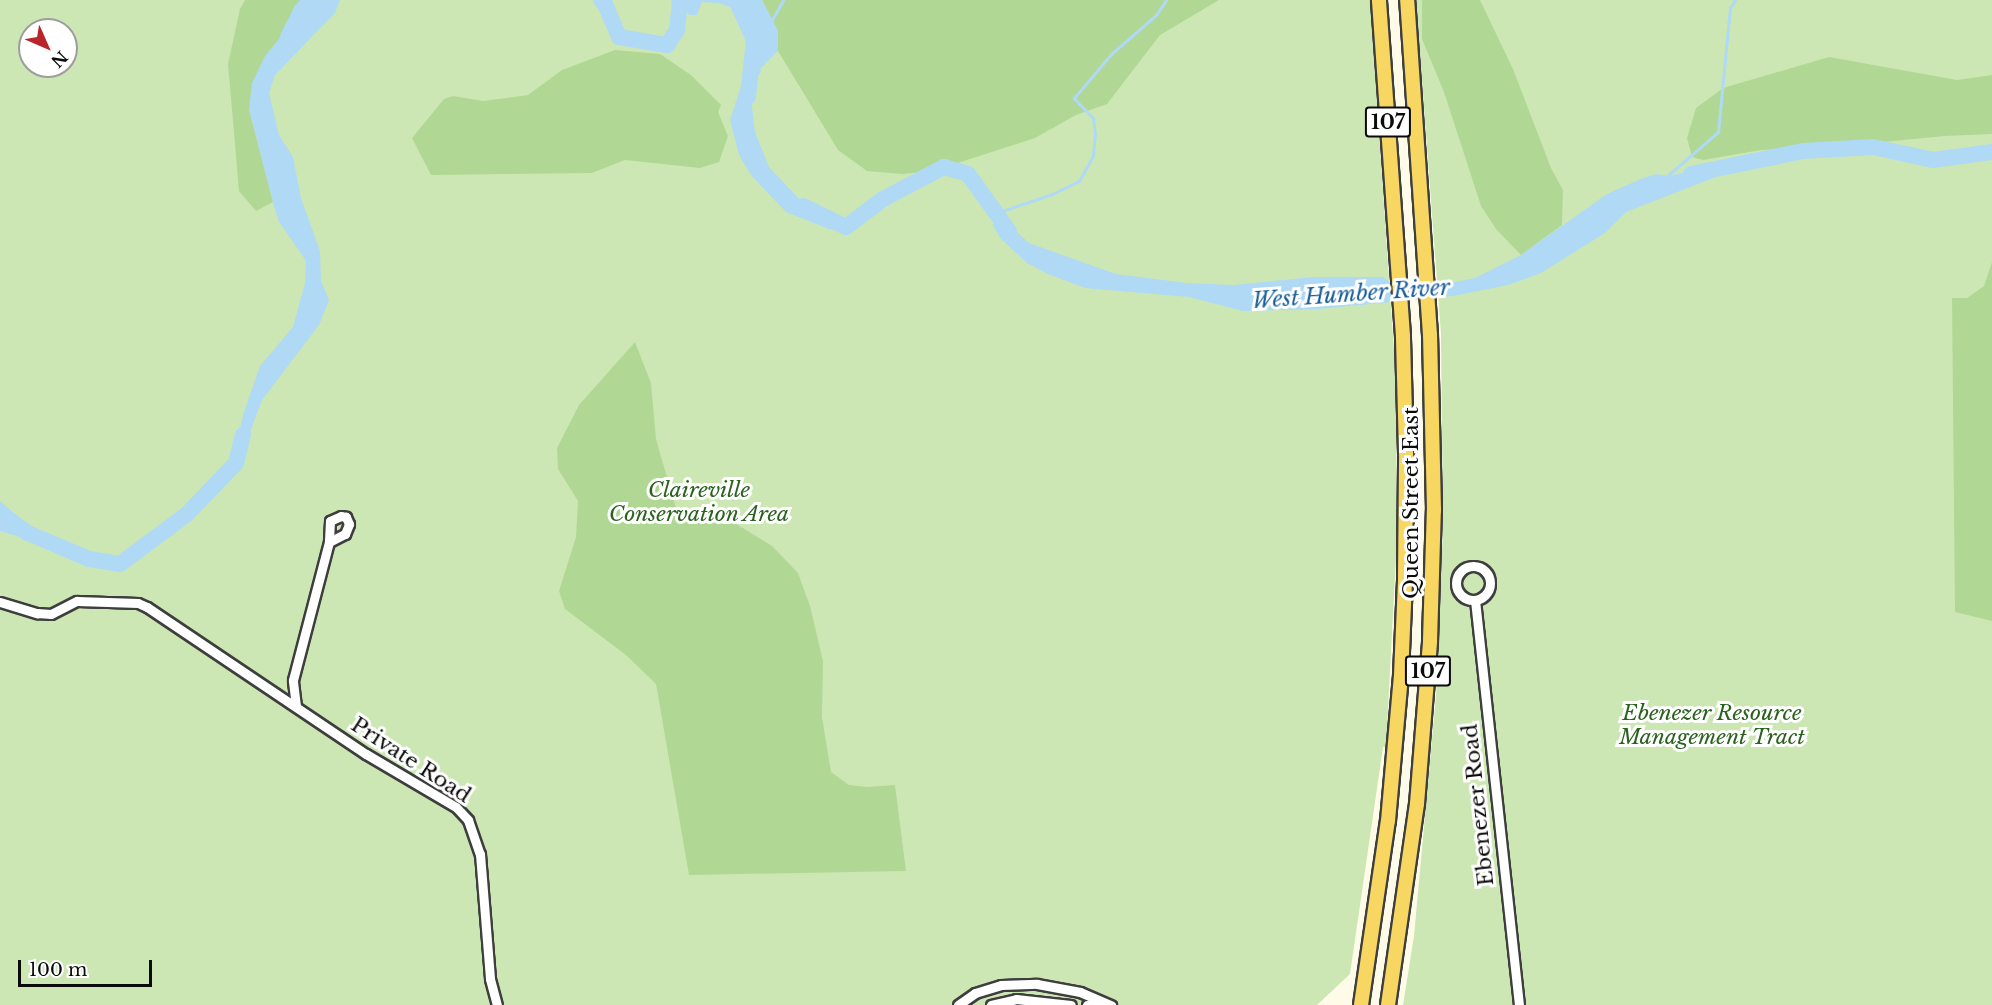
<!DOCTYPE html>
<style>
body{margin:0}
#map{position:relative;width:1992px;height:1005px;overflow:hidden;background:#fffbe9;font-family:"Libre Baskerville",serif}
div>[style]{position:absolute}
.green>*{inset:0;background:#cde7b4}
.forest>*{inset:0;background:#b0d894}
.water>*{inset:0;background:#afd9f5}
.stream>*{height:3px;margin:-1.5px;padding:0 1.5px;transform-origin:1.5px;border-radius:1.5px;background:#afd9f5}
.river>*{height:16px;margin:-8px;padding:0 8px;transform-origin:8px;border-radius:8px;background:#afd9f5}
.roads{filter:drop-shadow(2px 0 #3e3e3e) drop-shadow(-2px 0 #3e3e3e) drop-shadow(0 2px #3e3e3e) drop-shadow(0 -2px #3e3e3e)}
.street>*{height:9px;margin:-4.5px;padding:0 4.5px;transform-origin:4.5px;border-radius:4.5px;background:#fff}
.street>.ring{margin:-4.5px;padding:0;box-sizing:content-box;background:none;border:9px solid #fff;border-radius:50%}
.primary>*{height:14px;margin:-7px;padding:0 7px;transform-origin:7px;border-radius:7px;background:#f7d661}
span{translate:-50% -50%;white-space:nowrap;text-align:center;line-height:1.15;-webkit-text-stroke:6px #fff;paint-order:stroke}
.shield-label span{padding:2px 4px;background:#fff;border:2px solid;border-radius:4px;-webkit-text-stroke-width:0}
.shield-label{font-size:20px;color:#0b0b0b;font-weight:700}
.park-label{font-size:21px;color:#29611d;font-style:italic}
.street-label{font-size:21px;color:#0b0b0b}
.water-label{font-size:22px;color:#175d99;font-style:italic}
.north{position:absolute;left:18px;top:18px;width:60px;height:60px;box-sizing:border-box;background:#fff;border:2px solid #9d9d9d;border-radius:50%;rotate:135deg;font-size:16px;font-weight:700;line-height:24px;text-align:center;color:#0b0b0b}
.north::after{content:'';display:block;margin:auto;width:21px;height:27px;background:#b82629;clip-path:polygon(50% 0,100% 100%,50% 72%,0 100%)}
.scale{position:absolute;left:18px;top:960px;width:134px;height:27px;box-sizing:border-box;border:3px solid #0b0b0b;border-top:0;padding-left:8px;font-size:18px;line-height:21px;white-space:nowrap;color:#0b0b0b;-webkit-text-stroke:4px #fff;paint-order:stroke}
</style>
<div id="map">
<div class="green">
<div style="clip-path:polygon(evenodd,0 0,1370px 0,1396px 380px,1397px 539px,1386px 747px,1383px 747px,1350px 974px,1317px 1005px,0 1005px,0 0,30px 30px,66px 30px,66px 66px,30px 66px,30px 30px)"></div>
<div style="clip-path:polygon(1416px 0,1992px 0,1992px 1005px,1403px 1005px,1414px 936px,1436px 696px,1443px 526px,1441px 334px)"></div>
</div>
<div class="forest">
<div style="clip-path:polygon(245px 0,311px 0,249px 109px,273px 202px,256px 211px,239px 191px,228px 64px,240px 9px)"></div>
<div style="clip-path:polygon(762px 0,1219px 0,1160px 35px,1107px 104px,1076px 115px,1035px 138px,933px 171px,902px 174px,867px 171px,838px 150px,778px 51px,778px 31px)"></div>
<div style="clip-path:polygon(1422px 0,1480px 0,1513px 69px,1551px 168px,1563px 190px,1562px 225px,1521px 255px,1496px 229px,1481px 206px,1444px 92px,1422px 39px)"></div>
<div style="clip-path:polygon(615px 50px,660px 54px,691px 75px,721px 105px,718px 112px,728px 136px,719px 162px,700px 168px,625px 160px,592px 173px,431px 175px,412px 138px,444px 99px,453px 96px,483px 101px,528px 95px,562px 70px)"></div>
<div style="clip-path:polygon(1829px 57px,1957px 80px,1992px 75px,1992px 134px,1945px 136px,1819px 148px,1761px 150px,1703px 160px,1692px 157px,1687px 138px,1696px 108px,1723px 88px)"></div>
<div style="clip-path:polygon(1992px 262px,1992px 621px,1955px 612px,1952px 298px,1967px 298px,1984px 286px)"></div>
<div style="clip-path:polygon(635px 342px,651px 383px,656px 439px,678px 515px,725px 517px,772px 546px,798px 573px,810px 606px,823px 661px,822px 717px,831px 772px,849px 785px,867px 787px,895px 785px,906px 871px,689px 875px,656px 684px,626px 655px,565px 609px,559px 591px,576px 537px,578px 501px,558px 469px,557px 448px,579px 405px)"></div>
</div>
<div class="water">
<div style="clip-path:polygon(311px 0,340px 0,335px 13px,275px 75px,269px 93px,279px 135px,293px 157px,301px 198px,320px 251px,321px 281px,329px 300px,319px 325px,262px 400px,243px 451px,237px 456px,236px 446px,243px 415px,260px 366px,293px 327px,305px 283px,306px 261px,278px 220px,273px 202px,249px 109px,252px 83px,265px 56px)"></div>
<div style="clip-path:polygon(671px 0,762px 0,778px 31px,778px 51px,759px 70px,755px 42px,743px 19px,730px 7px,718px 3px,702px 2px,697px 15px,690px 15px)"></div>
<div style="clip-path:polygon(750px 74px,756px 75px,751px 98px,755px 132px,769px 167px,800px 200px,823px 216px,854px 227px,849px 231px,829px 229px,786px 212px,751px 175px,739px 155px,730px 120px,741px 86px)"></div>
<div style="clip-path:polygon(1708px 167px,1726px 173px,1626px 212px,1605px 233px,1541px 273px,1508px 285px,1453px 296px,1319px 309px,1243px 311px,1189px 297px,1085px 288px,1048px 274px,1027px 263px,1001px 239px,993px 226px,996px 213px,1029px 243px,1116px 274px,1186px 283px,1233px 285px,1314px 277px,1383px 277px,1394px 286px,1430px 287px,1475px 278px,1521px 255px,1607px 194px,1643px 178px,1657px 174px,1669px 176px)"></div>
<div style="clip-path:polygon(0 501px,51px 546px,0 531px)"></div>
</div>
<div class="stream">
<div style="left:772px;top:20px;width:23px;rotate:-61deg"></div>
<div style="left:756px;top:75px;width:6px;rotate:-59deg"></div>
<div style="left:1667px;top:176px;width:67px;rotate:-40.8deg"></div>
<div style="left:1718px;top:132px;width:125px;rotate:-84.5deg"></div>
<div style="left:1730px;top:8px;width:9px;rotate:-58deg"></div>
<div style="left:996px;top:213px;width:59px;rotate:-18.7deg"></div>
<div style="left:1052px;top:194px;width:30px;rotate:-26deg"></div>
<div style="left:1079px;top:181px;width:29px;rotate:-61deg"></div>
<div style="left:1093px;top:156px;width:22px;rotate:-85deg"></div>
<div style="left:1095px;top:134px;width:16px;rotate:-97deg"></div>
<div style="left:1093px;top:118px;width:28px;rotate:-134deg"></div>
<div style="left:1074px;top:98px;width:57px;rotate:-49.9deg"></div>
<div style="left:1111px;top:54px;width:60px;rotate:-40.9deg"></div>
<div style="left:1156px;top:15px;width:18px;rotate:-56deg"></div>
</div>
<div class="river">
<div style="left:601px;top:0;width:6px;rotate:45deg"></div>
<div style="left:605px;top:4px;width:36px;rotate:67deg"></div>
<div style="left:619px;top:37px;width:49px;rotate:9.5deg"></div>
<div style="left:667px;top:45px;width:18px;rotate:-56deg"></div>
<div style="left:677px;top:30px;width:30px;rotate:-84deg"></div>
<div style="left:736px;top:0;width:44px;rotate:65.8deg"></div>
<div style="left:754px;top:40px;width:57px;rotate:96deg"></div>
<div style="left:288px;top:37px;width:29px;rotate:-63deg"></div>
<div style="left:301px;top:11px;width:15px;rotate:-48deg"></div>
<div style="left:1691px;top:174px;width:114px;rotate:-11.6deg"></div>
<div style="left:1803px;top:151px;width:70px;rotate:-3.3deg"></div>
<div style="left:1873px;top:147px;width:61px;rotate:12.2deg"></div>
<div style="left:1933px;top:160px;width:60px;rotate:-7.7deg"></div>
<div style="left:803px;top:206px;width:48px;rotate:26deg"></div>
<div style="left:846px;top:227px;width:46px;rotate:-37.1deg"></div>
<div style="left:883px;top:199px;width:69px;rotate:-27.7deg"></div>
<div style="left:944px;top:167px;width:25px;rotate:16deg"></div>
<div style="left:968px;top:174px;width:70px;rotate:54.3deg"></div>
<div style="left:0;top:513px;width:34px;rotate:36deg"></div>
<div style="left:28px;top:533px;width:66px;rotate:23.1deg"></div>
<div style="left:89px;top:559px;width:31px;rotate:9deg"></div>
<div style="left:120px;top:564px;width:84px;rotate:-36.7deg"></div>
<div style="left:187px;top:514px;width:71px;rotate:-46.1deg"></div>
<div style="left:236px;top:463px;width:29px;rotate:-76deg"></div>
</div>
<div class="roads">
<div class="street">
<div class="ring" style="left:1456px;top:566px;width:25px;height:25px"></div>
<div style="left:1475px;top:600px;width:407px;rotate:83.8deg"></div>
<div style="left:0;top:602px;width:39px;rotate:17deg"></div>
<div style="left:37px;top:613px;width:14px;rotate:4deg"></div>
<div style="left:51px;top:614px;width:29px;rotate:-27deg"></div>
<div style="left:77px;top:601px;width:61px;rotate:1.9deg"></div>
<div style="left:138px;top:603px;width:10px;rotate:24deg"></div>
<div style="left:147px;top:607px;width:264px;rotate:33.9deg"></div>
<div style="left:366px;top:754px;width:104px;rotate:30.5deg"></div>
<div style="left:456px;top:807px;width:18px;rotate:47deg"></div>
<div style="left:468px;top:820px;width:36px;rotate:71deg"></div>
<div style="left:480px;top:854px;width:125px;rotate:85.4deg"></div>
<div style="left:490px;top:979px;width:27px;rotate:75deg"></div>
<div style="left:296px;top:706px;width:26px;rotate:-97deg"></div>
<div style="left:293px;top:680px;width:143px;rotate:-75.4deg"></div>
<div style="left:329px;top:542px;width:18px;rotate:-27deg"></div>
<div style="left:345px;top:534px;width:11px;rotate:-68deg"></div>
<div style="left:349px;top:524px;width:8px;rotate:-113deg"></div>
<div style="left:346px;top:517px;width:5px;rotate:-169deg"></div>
<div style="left:341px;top:516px;width:12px;rotate:156deg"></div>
<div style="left:330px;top:521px;width:21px;rotate:93deg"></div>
<div style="left:958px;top:1005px;width:21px;rotate:-35deg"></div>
<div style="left:975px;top:993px;width:27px;rotate:-17deg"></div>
<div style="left:1001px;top:985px;width:36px;rotate:-2deg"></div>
<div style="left:1037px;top:984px;width:44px;rotate:10.5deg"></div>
<div style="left:1080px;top:992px;width:34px;rotate:23deg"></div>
<div style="left:991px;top:1005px;width:26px;rotate:-13deg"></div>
<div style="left:1016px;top:999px;width:55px;rotate:6.2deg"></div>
<div style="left:1087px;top:1005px;width:16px;rotate:-7deg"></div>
</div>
<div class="primary">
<div style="left:1361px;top:1005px;width:186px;rotate:-81.7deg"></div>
<div style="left:1388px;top:821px;width:146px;rotate:-84.9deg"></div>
<div style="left:1401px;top:676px;width:96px;rotate:-87.6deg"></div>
<div style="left:1405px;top:580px;width:127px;rotate:-89.5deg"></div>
<div style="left:1406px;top:453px;width:117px;rotate:-91.5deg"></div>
<div style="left:1403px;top:336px;width:337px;rotate:-94.1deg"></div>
<div style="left:1388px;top:1005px;width:203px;rotate:-81.8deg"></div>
<div style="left:1417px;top:804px;width:164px;rotate:-85.4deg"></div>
<div style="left:1430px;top:641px;width:131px;rotate:-88.3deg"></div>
<div style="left:1434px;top:510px;width:175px;rotate:-91.3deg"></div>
<div style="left:1430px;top:335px;width:336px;rotate:-93.9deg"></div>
</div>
</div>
<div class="shield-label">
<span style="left:1388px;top:122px">107</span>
<span style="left:1428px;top:671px">107</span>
</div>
<div class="park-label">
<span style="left:699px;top:502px">Claireville<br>Conservation Area</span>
<span style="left:1712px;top:725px">Ebenezer Resource<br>Management Tract</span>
</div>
<div class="street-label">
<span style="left:1411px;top:503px;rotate:-90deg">Queen Street East</span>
<span style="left:411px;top:760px;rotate:33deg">Private Road</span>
<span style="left:1478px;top:805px;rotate:-96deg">Ebenezer Road</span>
</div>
<div class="water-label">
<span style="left:1351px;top:294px;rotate:-4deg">West Humber River</span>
</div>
<div class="north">N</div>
<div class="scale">100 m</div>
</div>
